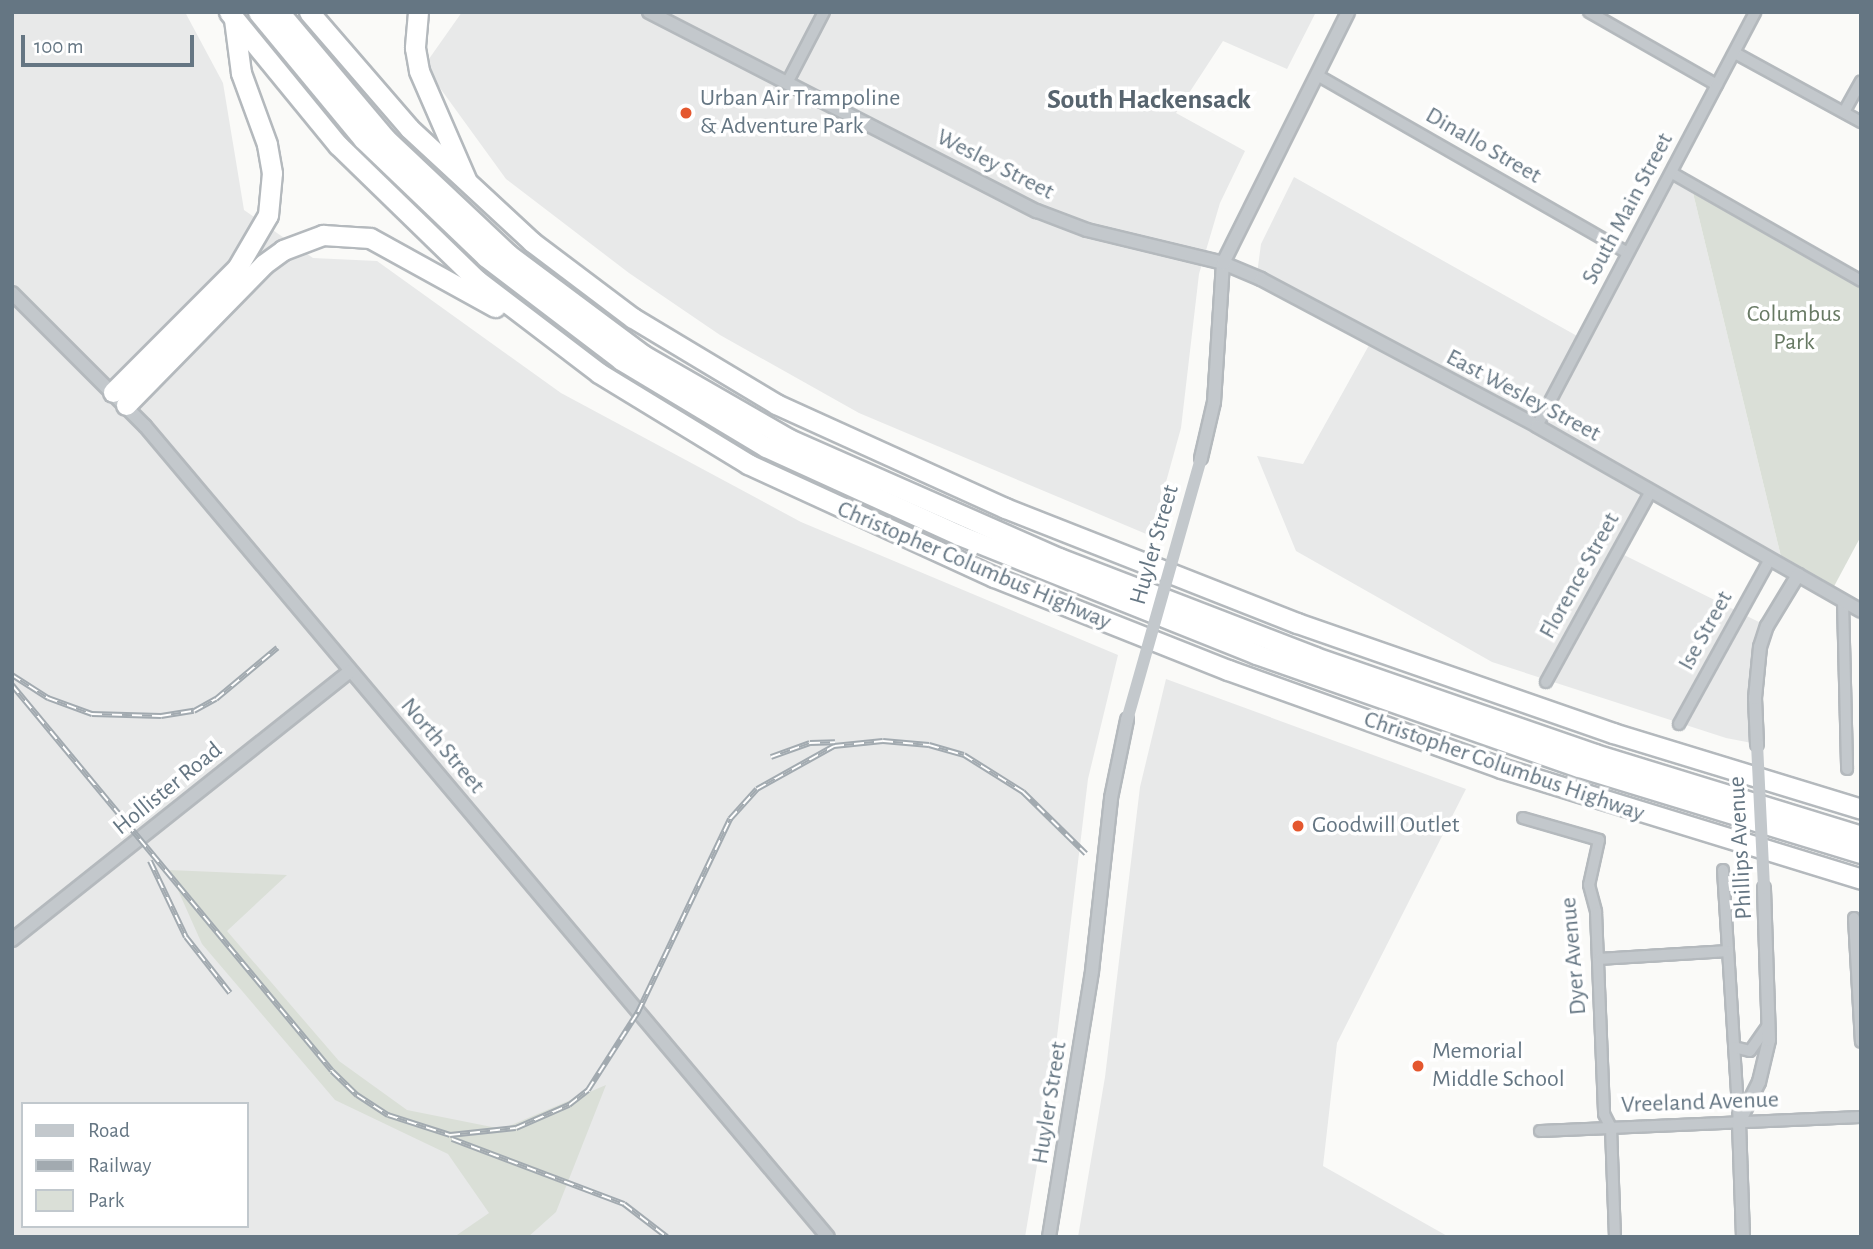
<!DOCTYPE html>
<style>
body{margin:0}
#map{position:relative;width:1873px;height:1249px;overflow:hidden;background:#fafaf8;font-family:"Alegreya Sans",sans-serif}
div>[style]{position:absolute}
.built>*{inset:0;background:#e8e9e9}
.green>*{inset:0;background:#dadfd7}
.roads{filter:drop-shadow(2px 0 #b4b9bd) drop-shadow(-2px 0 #b4b9bd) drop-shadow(0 2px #b4b9bd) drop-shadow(0 -2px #b4b9bd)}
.minor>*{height:10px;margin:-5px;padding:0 5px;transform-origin:5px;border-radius:5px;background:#c3c8cc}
.tertiary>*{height:12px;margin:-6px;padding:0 6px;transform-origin:6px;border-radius:6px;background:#c3c8cc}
.motorway>*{height:19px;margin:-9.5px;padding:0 9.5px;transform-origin:9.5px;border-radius:9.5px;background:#fff}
.rail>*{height:6px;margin-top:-3px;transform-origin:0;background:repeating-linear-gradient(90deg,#fff 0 10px,#a2aab0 0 20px);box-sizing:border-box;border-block:2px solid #a2aab0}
.tertiary-bridge>*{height:12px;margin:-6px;padding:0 6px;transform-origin:6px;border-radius:6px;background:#c3c8cc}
.dots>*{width:19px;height:19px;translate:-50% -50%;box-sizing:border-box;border:4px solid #fff;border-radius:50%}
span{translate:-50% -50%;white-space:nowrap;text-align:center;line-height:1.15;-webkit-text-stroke:7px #fff;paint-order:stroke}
.poi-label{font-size:24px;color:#657683}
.left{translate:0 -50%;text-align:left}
.street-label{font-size:24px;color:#657683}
.park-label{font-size:24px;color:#687a64}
.quarter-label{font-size:28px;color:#57646e;font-weight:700}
.frame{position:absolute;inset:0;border:14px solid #657683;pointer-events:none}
.legend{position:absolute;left:21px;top:1102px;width:228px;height:126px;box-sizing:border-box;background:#fff;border:2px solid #c1c8cd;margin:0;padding:9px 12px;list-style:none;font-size:21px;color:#657683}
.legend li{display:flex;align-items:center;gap:14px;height:35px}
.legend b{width:35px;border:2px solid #c1c8cd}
.scale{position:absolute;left:21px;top:35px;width:173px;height:32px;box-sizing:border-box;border:4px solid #657683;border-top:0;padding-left:9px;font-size:21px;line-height:24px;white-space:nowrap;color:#657683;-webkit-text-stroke:5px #fff;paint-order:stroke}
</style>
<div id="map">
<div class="built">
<div style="clip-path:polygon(evenodd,12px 12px,185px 12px,223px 83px,244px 210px,313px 258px,377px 261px,561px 393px,801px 522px,1118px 655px,1088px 779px,1053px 1070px,1025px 1237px,12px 1237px,12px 12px,23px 1104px,247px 1104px,247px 1226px,23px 1226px,23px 1104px)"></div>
<div style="clip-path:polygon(462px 12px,1316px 12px,1287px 69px,1223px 41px,1176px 113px,1245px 151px,1220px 203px,1199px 274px,1181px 428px,1151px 536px,859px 413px,720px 335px,629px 273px,506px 179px,424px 66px)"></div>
<div style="clip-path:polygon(1294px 177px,1586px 341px,1671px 180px,1693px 193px,1783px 565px,1652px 492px,1618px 552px,1767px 626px,1757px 744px,1726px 738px,1492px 662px,1296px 551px,1257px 456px,1303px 464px,1373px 338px,1257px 274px,1261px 244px)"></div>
<div style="clip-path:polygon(1166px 679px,1466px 789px,1337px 1043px,1323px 1166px,1449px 1237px,1078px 1237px,1105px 1077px,1140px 787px)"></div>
</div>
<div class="green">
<div style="clip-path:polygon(1693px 193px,1861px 288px,1861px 536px,1831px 592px,1783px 565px)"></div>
<div style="clip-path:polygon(169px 870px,287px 875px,227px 931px,339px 1061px,407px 1110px,502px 1129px,606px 1085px,556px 1212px,528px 1237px,454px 1237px,489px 1213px,448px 1154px,335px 1100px,202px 944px)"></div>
</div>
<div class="roads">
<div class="minor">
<div style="left:1589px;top:12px;width:147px;rotate:29.7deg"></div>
<div style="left:1735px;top:53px;width:144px;rotate:28.7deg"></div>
<div style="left:1317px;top:75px;width:358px;rotate:29.8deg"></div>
<div style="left:787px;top:83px;width:80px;rotate:-62.5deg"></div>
<div style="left:1844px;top:112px;width:35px;rotate:-61deg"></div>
<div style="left:1672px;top:173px;width:218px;rotate:29.7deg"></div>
<div style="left:1537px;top:426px;width:468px;rotate:-62.2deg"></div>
<div style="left:1843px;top:601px;width:168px;rotate:88.6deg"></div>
<div style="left:1546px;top:682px;width:218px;rotate:-61.2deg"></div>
<div style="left:1679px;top:724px;width:188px;rotate:-61.1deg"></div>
<div style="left:1523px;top:818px;width:79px;rotate:16.1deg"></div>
<div style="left:1599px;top:840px;width:46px;rotate:102.5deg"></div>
<div style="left:1589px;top:885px;width:28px;rotate:75deg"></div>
<div style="left:1596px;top:912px;width:202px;rotate:87.7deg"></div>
<div style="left:1604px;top:1114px;width:16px;rotate:63deg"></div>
<div style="left:1611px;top:1128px;width:109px;rotate:87.9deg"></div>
<div style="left:1723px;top:870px;width:253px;rotate:86.4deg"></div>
<div style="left:1854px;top:918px;width:124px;rotate:86.8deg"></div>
<div style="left:1599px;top:959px;width:129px;rotate:-3.5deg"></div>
<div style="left:1734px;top:1047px;width:16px;rotate:14deg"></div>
<div style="left:1750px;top:1051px;width:29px;rotate:-55deg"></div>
<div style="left:1540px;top:1131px;width:321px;rotate:-2.5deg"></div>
</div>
<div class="tertiary">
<div style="left:649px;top:12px;width:436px;rotate:27.2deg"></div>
<div style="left:1037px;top:211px;width:53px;rotate:20.8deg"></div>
<div style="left:1087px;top:230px;width:140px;rotate:13.6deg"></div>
<div style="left:1223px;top:263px;width:41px;rotate:22.8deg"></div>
<div style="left:1261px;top:279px;width:313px;rotate:28deg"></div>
<div style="left:1537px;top:426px;width:373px;rotate:29.7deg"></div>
<div style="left:12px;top:293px;width:188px;rotate:45deg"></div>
<div style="left:145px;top:426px;width:1060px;rotate:49.9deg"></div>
<div style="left:1201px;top:458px;width:57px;rotate:-76.9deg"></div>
<div style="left:1214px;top:402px;width:139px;rotate:-86.3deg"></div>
<div style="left:1223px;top:263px;width:280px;rotate:-63.5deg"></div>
<div style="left:1757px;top:744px;width:46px;rotate:-92.5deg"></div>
<div style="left:1755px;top:698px;width:51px;rotate:-84.4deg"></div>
<div style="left:1760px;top:647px;width:22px;rotate:-72deg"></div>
<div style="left:1767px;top:626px;width:60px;rotate:-58.7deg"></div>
<div style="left:12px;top:940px;width:432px;rotate:-38.5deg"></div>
<div style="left:1049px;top:1237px;width:269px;rotate:-80.8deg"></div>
<div style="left:1092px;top:971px;width:174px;rotate:-83.7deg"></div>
<div style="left:1111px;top:798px;width:80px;rotate:-78.4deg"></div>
<div style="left:1743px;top:1237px;width:115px;rotate:-92deg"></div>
<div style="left:1739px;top:1122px;width:45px;rotate:-63.4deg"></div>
<div style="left:1759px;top:1082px;width:43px;rotate:-76.6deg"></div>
<div style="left:1769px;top:1040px;width:152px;rotate:-91.9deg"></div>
</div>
<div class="motorway">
<div style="left:229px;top:12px;width:172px;rotate:50.7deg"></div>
<div style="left:338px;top:145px;width:194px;rotate:44.2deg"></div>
<div style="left:477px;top:280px;width:153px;rotate:37.3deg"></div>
<div style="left:599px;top:373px;width:175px;rotate:31.4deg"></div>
<div style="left:748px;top:464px;width:271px;rotate:24.7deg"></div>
<div style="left:994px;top:577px;width:252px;rotate:21.7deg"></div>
<div style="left:1228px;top:670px;width:290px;rotate:19.7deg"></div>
<div style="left:1501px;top:768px;width:377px;rotate:17.1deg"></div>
<div style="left:258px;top:12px;width:165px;rotate:50.4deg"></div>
<div style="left:363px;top:139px;width:170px;rotate:43.8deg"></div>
<div style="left:486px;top:257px;width:170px;rotate:37.3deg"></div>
<div style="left:621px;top:360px;width:169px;rotate:31deg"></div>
<div style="left:766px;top:447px;width:212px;rotate:24.5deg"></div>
<div style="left:959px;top:535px;width:320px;rotate:21.8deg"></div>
<div style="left:1256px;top:654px;width:342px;rotate:19.3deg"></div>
<div style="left:1579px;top:767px;width:295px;rotate:17deg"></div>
<div style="left:279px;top:12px;width:165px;rotate:49.9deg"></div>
<div style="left:385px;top:138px;width:169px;rotate:43.3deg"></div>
<div style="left:508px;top:254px;width:169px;rotate:36.8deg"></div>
<div style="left:643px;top:355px;width:168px;rotate:29.9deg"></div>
<div style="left:789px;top:439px;width:295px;rotate:23.8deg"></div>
<div style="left:1059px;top:558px;width:274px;rotate:21.1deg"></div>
<div style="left:1315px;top:657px;width:296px;rotate:19.1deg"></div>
<div style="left:1595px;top:754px;width:278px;rotate:17.1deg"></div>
<div style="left:309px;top:12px;width:153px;rotate:49.2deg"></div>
<div style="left:409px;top:128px;width:168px;rotate:42.8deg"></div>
<div style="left:532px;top:242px;width:126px;rotate:37deg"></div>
<div style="left:633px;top:318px;width:167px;rotate:31deg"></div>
<div style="left:776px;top:404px;width:252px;rotate:24.4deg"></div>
<div style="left:1005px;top:508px;width:314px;rotate:21.5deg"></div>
<div style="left:1297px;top:623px;width:335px;rotate:19.2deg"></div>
<div style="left:1613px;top:733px;width:259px;rotate:17deg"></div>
<div style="left:418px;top:12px;width:36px;rotate:95deg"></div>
<div style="left:415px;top:48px;width:23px;rotate:80deg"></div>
<div style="left:419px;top:71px;width:118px;rotate:66.5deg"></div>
<div style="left:113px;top:392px;width:175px;rotate:-45deg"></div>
<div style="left:237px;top:268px;width:61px;rotate:-59.7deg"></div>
<div style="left:268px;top:215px;width:42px;rotate:-84.6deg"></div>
<div style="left:272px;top:173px;width:29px;rotate:-100deg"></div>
<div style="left:267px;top:144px;width:76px;rotate:-110.1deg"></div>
<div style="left:241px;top:73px;width:54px;rotate:-97.4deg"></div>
<div style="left:126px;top:405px;width:197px;rotate:-45.6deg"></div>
<div style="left:264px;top:264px;width:24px;rotate:-36deg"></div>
<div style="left:283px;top:250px;width:43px;rotate:-20.6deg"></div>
<div style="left:323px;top:235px;width:47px;rotate:3.7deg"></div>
<div style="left:370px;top:238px;width:143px;rotate:28.9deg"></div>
</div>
</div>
<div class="rail">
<div style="left:12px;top:675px;width:43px;rotate:32.6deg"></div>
<div style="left:48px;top:698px;width:47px;rotate:20deg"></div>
<div style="left:92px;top:714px;width:69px;rotate:1.7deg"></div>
<div style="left:161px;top:716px;width:33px;rotate:-9deg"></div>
<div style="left:194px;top:711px;width:25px;rotate:-29deg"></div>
<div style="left:216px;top:699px;width:80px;rotate:-39.9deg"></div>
<div style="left:12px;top:685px;width:501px;rotate:50.34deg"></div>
<div style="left:332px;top:1071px;width:35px;rotate:44deg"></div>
<div style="left:357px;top:1095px;width:37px;rotate:33deg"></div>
<div style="left:388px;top:1115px;width:65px;rotate:17.9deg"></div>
<div style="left:450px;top:1135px;width:66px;rotate:-6.1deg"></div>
<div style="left:516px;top:1128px;width:58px;rotate:-23.5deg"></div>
<div style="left:569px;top:1105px;width:24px;rotate:-38deg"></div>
<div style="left:588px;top:1090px;width:93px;rotate:-57.3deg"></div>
<div style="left:638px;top:1012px;width:214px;rotate:-64.5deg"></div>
<div style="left:730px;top:819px;width:40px;rotate:-48deg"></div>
<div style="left:757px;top:789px;width:88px;rotate:-29.2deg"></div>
<div style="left:834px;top:746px;width:49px;rotate:-5.8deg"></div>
<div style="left:883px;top:741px;width:46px;rotate:5deg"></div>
<div style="left:929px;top:745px;width:36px;rotate:16deg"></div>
<div style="left:964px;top:755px;width:70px;rotate:32.1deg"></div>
<div style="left:1023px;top:792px;width:88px;rotate:44.5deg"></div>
<div style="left:771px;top:757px;width:41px;rotate:-19.7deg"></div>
<div style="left:810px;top:743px;width:25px;rotate:-2deg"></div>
<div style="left:150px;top:861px;width:84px;rotate:64.7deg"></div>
<div style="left:186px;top:937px;width:71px;rotate:51.8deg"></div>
<div style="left:452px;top:1139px;width:184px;rotate:20.7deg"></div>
<div style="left:624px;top:1204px;width:54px;rotate:37.5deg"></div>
</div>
<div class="tertiary-bridge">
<div style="left:1127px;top:720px;width:272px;rotate:-74.2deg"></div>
<div style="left:1757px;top:744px;width:144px;rotate:87.2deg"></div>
</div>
<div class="dots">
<div style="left:686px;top:113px;background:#e4572e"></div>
<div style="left:1298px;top:826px;background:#e4572e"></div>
<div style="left:1418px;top:1066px;background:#e4572e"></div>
</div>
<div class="poi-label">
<span class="left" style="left:700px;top:113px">Urban Air Trampoline<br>&amp; Adventure Park</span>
<span class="left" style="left:1312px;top:826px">Goodwill Outlet</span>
<span class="left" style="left:1432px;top:1066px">Memorial<br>Middle School</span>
</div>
<div class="street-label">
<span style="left:1483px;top:146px;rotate:30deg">Dinallo Street</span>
<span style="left:995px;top:165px;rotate:27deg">Wesley Street</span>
<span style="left:1628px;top:209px;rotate:-62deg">South Main Street</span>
<span style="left:1523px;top:396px;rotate:28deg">East Wesley Street</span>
<span style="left:1155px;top:545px;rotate:-74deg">Huyler Street</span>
<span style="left:974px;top:566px;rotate:23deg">Christopher Columbus Highway</span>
<span style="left:1580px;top:576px;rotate:-61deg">Florence Street</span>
<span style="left:1706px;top:631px;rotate:-61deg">Ise Street</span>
<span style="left:442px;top:746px;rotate:50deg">North Street</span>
<span style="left:1504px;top:767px;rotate:19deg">Christopher Columbus Highway</span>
<span style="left:168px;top:789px;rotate:-39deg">Hollister Road</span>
<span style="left:1741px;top:848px;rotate:-93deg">Phillips Avenue</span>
<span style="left:1574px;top:956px;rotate:-95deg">Dyer Avenue</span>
<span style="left:1050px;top:1103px;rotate:-81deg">Huyler Street</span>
<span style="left:1700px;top:1103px;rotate:-2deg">Vreeland Avenue</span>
</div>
<div class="park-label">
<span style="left:1794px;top:329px">Columbus<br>Park</span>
</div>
<div class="quarter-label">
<span style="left:1149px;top:100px">South Hackensack</span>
</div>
<div class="frame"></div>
<ul class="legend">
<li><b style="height:9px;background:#c3c8cc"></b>Road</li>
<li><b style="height:9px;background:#a2aab0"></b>Railway</li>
<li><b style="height:19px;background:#dadfd7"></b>Park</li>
</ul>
<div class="scale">100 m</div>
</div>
